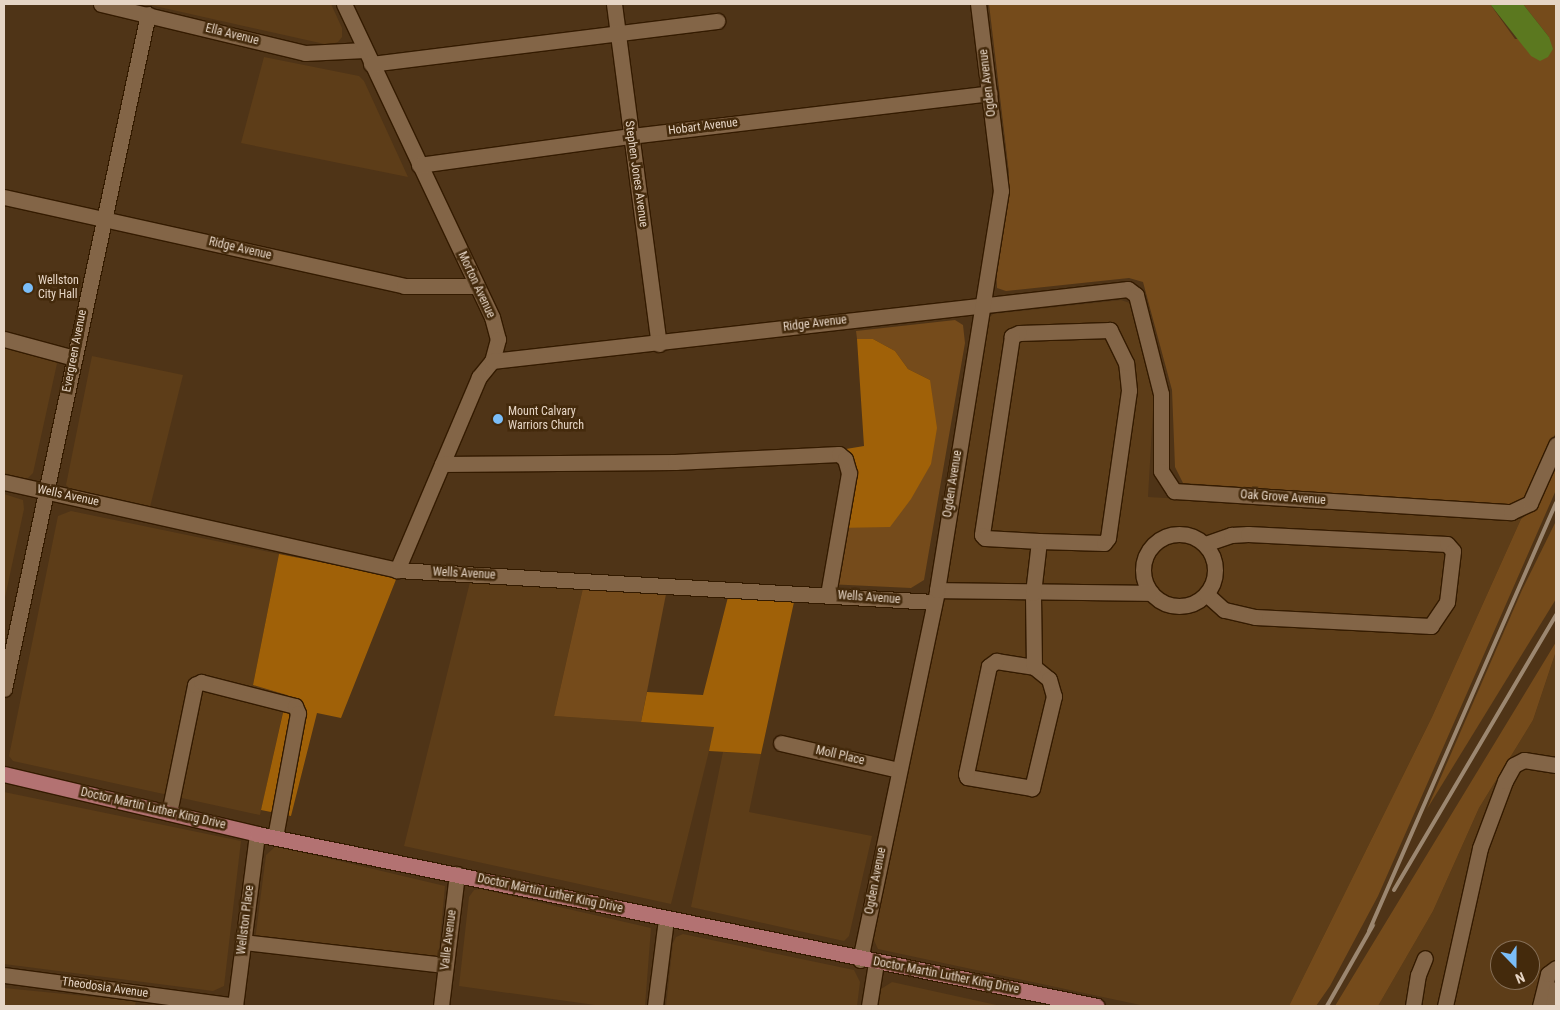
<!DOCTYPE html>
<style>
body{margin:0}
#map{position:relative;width:1560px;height:1010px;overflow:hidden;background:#4f3417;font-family:"Roboto Condensed",sans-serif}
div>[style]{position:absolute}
.built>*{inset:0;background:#5d3d18}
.green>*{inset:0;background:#754b1b}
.forest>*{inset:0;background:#a06108}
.water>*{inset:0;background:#5b781f}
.roads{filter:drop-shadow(1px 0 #341b00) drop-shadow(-1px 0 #341b00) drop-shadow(0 1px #341b00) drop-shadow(0 -1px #341b00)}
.minor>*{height:15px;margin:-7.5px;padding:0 7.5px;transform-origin:7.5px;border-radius:7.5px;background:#836547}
.minor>.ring{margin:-7.5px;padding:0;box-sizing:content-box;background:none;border:15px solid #836547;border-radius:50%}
.major>*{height:15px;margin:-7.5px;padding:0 7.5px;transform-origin:7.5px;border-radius:7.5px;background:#b37272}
.rail>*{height:4px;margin:-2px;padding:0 2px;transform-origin:2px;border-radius:2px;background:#9c8770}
.dots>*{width:14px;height:14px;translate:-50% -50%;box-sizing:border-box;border:2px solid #442a0c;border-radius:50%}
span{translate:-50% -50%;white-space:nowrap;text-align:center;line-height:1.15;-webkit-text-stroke:5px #442a0c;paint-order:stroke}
.street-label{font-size:12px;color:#e6d5c5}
.poi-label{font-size:12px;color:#e6d5c5}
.left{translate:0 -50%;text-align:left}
.frame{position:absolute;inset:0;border:5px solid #e6d5c5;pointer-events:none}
.north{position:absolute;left:1490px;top:940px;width:50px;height:50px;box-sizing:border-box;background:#442a0c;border:1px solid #856e56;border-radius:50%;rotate:158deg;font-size:14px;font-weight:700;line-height:20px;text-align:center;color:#e6d5c5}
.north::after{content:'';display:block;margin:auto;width:18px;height:22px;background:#7bbef9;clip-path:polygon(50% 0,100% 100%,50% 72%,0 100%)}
</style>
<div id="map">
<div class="built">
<div style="clip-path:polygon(146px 4px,331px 4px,342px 28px,342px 37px,338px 42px,329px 45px)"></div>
<div style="clip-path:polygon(264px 57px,359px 76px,364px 81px,408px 177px,241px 143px)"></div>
<div style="clip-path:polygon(1121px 300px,1130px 303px,1132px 310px,1154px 393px,1148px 497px,1521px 519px,1432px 717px,1289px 1006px,1145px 1006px,878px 949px,871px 934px,988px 319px,993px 314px)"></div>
<div style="clip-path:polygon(4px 347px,58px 359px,33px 473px,27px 479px,4px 475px)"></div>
<div style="clip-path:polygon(92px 356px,183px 375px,150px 507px,72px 491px,66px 485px)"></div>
<div style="clip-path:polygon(4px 494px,23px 500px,24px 509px,4px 602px)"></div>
<div style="clip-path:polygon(71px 511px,279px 554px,253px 685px,287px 694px,260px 815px,13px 761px,9px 756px,58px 516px)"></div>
<div style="clip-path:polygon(470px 582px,583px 588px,554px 716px,715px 727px,671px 904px,404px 846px)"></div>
<div style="clip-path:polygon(evenodd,1556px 651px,1556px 1006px,1378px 1006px,1433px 911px,1479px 808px,1533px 720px,1556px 651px,1500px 950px,1530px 950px,1530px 980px,1500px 980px,1500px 950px)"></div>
<div style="clip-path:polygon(723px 752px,761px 754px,749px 812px,872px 836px,849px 936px,844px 941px,691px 907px)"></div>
<div style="clip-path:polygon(4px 792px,241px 841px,224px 986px,213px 991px,4px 964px)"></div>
<div style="clip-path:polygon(276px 846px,445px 886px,438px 961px,255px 940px,266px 855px)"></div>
<div style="clip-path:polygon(481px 889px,651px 928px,645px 1006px,602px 1006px,459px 986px,469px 897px,474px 890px)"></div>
<div style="clip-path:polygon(683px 934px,854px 970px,860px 982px,857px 1006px,666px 1006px,673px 943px,676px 937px)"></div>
<div style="clip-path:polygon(892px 982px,1001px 1006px,879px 1006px,881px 989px)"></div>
<div style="clip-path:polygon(4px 988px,136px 1001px,135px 1006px,4px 1006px)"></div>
</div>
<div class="green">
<div style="clip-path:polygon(989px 4px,1490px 4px,1515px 39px,1549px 37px,1523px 4px,1556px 4px,1556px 432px,1531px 490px,1523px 499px,1512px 504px,1493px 504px,1183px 483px,1175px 467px,1172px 390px,1143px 282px,1129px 278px,1006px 291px,997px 288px,996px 266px,1008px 195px,1009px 173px)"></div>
<div style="clip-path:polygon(955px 320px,963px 325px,965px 343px,924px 580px,911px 588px,827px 584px,835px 528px,930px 380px,908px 369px,895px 351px,873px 339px,857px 339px,856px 331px)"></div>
<div style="clip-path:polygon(1556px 462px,1556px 490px,1378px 896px,1330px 986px,1316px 1006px,1289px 1006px,1432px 717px,1521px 519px,1534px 509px)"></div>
<div style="clip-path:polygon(1556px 521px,1556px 599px,1427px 809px,1522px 590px)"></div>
<div style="clip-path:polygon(583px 588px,666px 594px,641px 722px,554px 716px)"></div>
<div style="clip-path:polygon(1556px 642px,1556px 651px,1533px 720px,1479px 808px,1433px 911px,1378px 1006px,1335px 1006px)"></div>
</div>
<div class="forest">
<div style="clip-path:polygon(857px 339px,873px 339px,895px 351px,908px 369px,930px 380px,937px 428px,931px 464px,911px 499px,890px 527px,835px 528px,846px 449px,864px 446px)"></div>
<div style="clip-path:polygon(279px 554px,397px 577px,341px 718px,317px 713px,291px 816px,261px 810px,287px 695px,253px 685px)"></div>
<div style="clip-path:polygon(728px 597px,794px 602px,761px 754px,709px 751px,714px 727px,641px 722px,647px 692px,703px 695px)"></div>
</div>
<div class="water">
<div style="clip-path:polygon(1490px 4px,1523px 4px,1549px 37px,1553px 49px,1548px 57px,1540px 61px,1531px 56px)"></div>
</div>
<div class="roads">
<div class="minor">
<div style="left:101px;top:4px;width:210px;rotate:13.5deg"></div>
<div style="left:305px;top:53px;width:60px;rotate:-2.9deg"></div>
<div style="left:344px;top:4px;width:346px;rotate:64.7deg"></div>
<div style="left:492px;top:317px;width:23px;rotate:75deg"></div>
<div style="left:498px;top:339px;width:23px;rotate:105deg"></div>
<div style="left:492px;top:361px;width:21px;rotate:129deg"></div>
<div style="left:479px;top:377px;width:210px;rotate:113deg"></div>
<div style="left:614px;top:4px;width:343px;rotate:82.5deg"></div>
<div style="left:371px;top:64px;width:349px;rotate:-7.1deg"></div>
<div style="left:419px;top:165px;width:214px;rotate:-7.8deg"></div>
<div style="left:631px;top:136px;width:361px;rotate:-6.8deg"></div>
<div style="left:4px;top:197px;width:410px;rotate:12.5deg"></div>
<div style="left:404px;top:286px;width:73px"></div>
<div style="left:4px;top:339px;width:73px;rotate:15.2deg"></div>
<div style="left:492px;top:361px;width:640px;rotate:-6.46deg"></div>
<div style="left:1128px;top:289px;width:10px;rotate:37deg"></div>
<div style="left:1136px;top:295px;width:102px;rotate:75.8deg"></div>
<div style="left:1161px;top:394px;width:77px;rotate:90deg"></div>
<div style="left:1161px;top:471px;width:24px;rotate:57deg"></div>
<div style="left:1174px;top:491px;width:338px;rotate:3.6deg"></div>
<div style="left:1511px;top:512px;width:21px;rotate:-25deg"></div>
<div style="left:1530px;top:503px;width:64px;rotate:-65.9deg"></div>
<div style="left:442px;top:464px;width:233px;rotate:-0.5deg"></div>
<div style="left:675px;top:462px;width:164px;rotate:-2.8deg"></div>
<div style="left:839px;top:454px;width:8px;rotate:40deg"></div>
<div style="left:845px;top:459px;width:15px;rotate:74deg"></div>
<div style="left:849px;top:473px;width:124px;rotate:99.8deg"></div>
<div style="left:4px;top:482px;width:403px;rotate:12.6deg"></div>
<div style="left:397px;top:570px;width:538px;rotate:3.41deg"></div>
<div class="ring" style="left:1143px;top:534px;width:57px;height:57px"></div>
<div style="left:1205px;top:544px;width:28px;rotate:-19deg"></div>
<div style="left:1231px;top:535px;width:17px;rotate:-3deg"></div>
<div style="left:1248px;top:534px;width:199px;rotate:2.9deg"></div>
<div style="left:1447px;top:544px;width:9px;rotate:49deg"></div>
<div style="left:1453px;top:551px;width:51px;rotate:96.7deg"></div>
<div style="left:1447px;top:602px;width:29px;rotate:124deg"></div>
<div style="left:1431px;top:626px;width:176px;rotate:-177.1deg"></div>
<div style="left:1255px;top:617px;width:32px;rotate:-167deg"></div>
<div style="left:1224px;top:610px;width:24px;rotate:-138deg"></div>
<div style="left:937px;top:590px;width:214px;rotate:0.8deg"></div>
<div style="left:996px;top:661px;width:38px;rotate:9deg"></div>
<div style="left:1034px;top:667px;width:19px;rotate:39deg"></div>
<div style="left:1049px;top:679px;width:18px;rotate:74deg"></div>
<div style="left:1054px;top:696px;width:95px;rotate:103.4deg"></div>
<div style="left:1032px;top:788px;width:66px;rotate:-170.4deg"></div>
<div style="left:967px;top:777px;width:3px;rotate:-108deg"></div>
<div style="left:966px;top:774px;width:110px;rotate:-78deg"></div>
<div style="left:989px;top:666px;width:9px;rotate:-36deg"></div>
<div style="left:1034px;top:667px;width:74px;rotate:-90.8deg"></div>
<div style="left:1033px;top:593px;width:52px;rotate:-83.4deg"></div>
<div style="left:1039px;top:541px;width:65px;rotate:1.8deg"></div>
<div style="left:1104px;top:543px;width:6px;rotate:-51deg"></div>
<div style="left:1108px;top:538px;width:149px;rotate:-81.9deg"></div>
<div style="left:1129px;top:390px;width:27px;rotate:-96deg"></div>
<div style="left:1126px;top:363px;width:37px;rotate:-116deg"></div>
<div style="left:1110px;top:330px;width:91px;rotate:178.1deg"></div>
<div style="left:1019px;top:333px;width:8px;rotate:157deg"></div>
<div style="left:1012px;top:336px;width:201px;rotate:98.6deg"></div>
<div style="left:982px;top:535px;width:4px;rotate:45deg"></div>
<div style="left:985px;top:538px;width:54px;rotate:3.2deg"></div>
<div style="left:4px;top:689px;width:690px;rotate:-77.96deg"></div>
<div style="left:781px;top:743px;width:121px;rotate:12.9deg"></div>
<div style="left:169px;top:813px;width:131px;rotate:-78.5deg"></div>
<div style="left:195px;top:685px;width:7px;rotate:-27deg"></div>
<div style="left:201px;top:682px;width:97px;rotate:14.3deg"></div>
<div style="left:295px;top:706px;width:8px;rotate:67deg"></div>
<div style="left:298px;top:713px;width:126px;rotate:100.5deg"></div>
<div style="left:243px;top:942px;width:204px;rotate:6.5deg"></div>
<div style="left:860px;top:960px;width:378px;rotate:-78.2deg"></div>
<div style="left:937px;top:590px;width:404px;rotate:-80.9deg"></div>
<div style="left:1001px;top:191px;width:188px;rotate:-97deg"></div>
<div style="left:4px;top:975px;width:233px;rotate:7.6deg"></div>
<div style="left:235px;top:1006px;width:173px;rotate:-82.7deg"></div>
<div style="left:441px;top:1006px;width:133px;rotate:-83.1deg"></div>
<div style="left:655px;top:1006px;width:88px;rotate:-82.8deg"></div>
<div style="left:869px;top:1006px;width:44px;rotate:-80.8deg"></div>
<div style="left:1413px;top:1006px;width:31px;rotate:-81deg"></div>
<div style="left:1418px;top:975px;width:18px;rotate:-68deg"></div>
<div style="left:1445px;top:1006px;width:162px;rotate:-77.5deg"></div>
<div style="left:1480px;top:848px;width:72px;rotate:-69.5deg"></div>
<div style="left:1505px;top:781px;width:18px;rotate:-61deg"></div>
<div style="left:1514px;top:765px;width:11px;rotate:-27deg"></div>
<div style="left:1524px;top:760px;width:32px;rotate:9deg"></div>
<div style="left:1540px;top:1006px;width:33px;rotate:-76deg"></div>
<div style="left:1548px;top:974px;width:10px;rotate:-37deg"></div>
<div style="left:1553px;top:1006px;width:17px;rotate:-80deg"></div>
</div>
<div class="major">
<div style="left:4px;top:774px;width:260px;rotate:13.3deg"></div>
<div style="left:257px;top:834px;width:857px;rotate:11.57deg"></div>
</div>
</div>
<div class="rail">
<div style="left:1394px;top:890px;width:319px;rotate:-59.5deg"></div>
<div style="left:1369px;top:931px;width:467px;rotate:-66.4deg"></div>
<div style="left:1327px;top:1006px;width:93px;rotate:-60.4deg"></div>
</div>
<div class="dots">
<div style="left:28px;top:288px;background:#7bbef9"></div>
<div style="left:498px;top:419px;background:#7bbef9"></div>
</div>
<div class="street-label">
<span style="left:232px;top:35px;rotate:14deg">Ella Avenue</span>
<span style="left:988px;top:83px;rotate:-97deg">Ogden Avenue</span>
<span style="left:703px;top:127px;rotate:-7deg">Hobart Avenue</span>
<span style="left:636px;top:174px;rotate:82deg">Stephen Jones Avenue</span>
<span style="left:240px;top:249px;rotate:13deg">Ridge Avenue</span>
<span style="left:476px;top:285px;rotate:65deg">Morton Avenue</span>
<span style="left:815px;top:324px;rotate:-7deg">Ridge Avenue</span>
<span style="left:75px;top:351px;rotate:-79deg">Evergreen Avenue</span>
<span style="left:953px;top:484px;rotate:-81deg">Ogden Avenue</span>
<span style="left:68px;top:496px;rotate:12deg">Wells Avenue</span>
<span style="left:1283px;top:498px;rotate:4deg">Oak Grove Avenue</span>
<span style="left:464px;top:574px;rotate:3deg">Wells Avenue</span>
<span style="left:869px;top:598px;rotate:4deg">Wells Avenue</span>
<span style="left:840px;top:756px;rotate:13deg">Moll Place</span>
<span style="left:153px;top:809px;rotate:13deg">Doctor Martin Luther King Drive</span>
<span style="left:876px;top:881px;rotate:-79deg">Ogden Avenue</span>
<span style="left:550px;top:894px;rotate:12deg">Doctor Martin Luther King Drive</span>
<span style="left:246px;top:920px;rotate:-83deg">Wellston Place</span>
<span style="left:449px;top:940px;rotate:-83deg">Valle Avenue</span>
<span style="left:946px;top:976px;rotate:11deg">Doctor Martin Luther King Drive</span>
<span style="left:105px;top:988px;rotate:8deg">Theodosia Avenue</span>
</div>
<div class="poi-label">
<span class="left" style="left:38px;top:288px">Wellston<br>City Hall</span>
<span class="left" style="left:508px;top:419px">Mount Calvary<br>Warriors Church</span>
</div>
<div class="frame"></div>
<div class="north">N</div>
</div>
